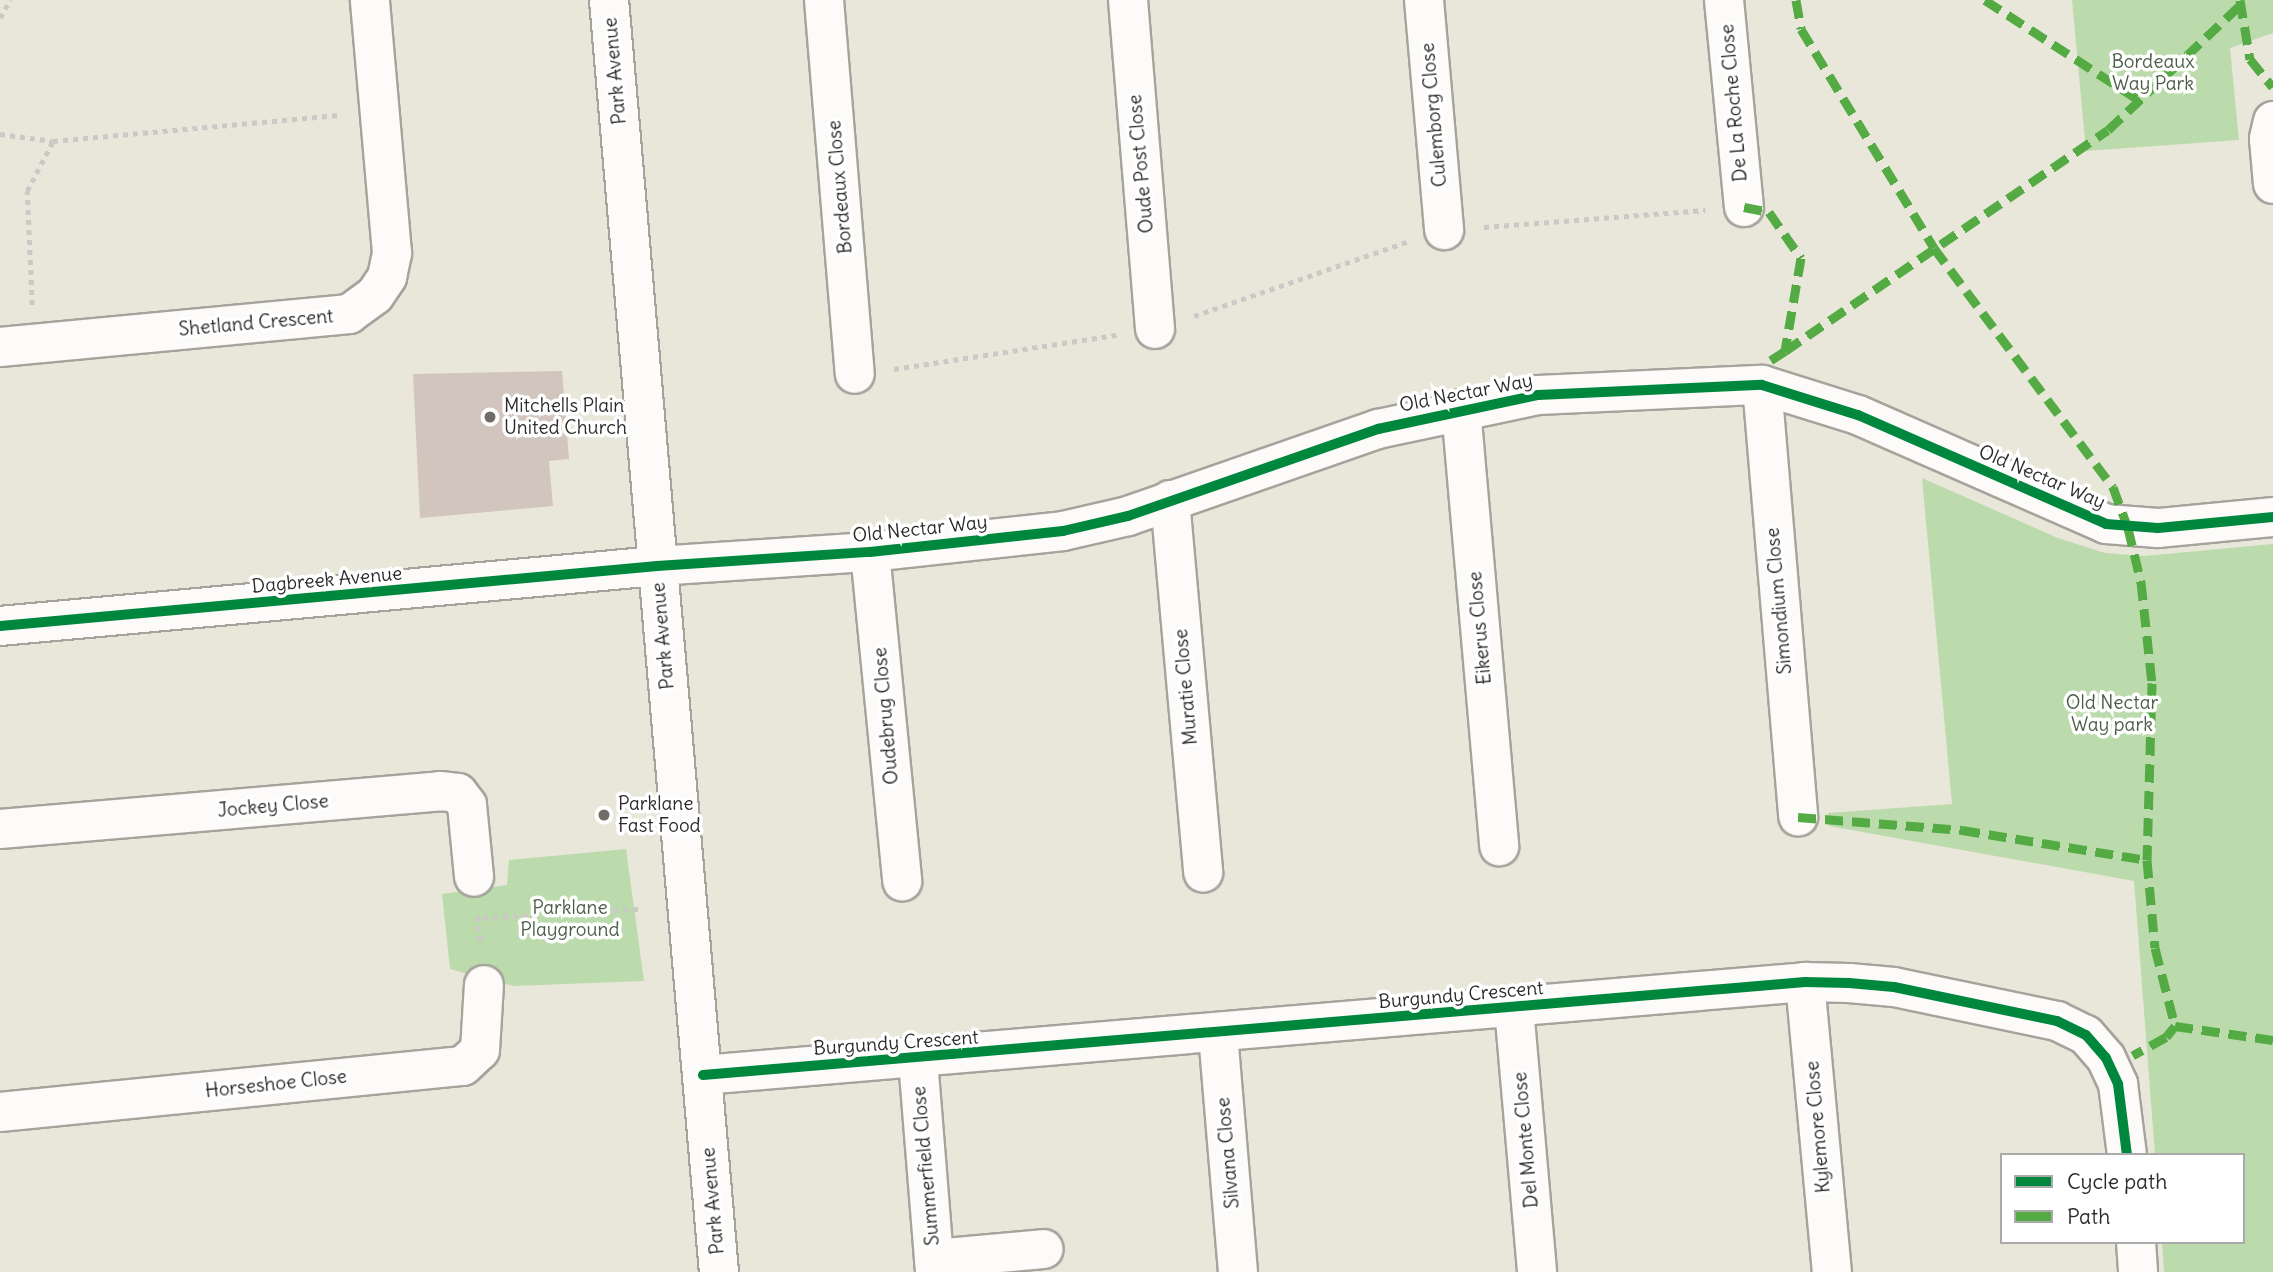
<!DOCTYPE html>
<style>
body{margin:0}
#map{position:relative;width:2273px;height:1272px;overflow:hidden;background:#e9e7da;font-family:Delius,sans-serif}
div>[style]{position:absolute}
.green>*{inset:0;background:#bcdbac}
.building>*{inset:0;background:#d2c5be}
.path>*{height:4.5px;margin-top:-2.25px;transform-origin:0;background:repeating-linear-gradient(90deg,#cac9c6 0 5px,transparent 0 10px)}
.roads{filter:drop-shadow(2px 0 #a5a39c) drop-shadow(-2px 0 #a5a39c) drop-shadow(0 2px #a5a39c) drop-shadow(0 -2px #a5a39c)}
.minor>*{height:38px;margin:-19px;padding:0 19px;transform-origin:19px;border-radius:19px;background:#fcfbf9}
.quiet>*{height:9px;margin-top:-4.5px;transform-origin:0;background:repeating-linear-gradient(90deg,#54ab44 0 18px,transparent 0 27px)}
.cycleway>*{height:10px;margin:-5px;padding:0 5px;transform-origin:5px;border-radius:5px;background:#00873e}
.dots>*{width:19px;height:19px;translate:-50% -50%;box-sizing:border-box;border:4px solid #fff;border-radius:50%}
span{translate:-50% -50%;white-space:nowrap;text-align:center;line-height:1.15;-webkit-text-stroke:7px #fff;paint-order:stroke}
.park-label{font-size:19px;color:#4b5d47}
.street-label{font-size:19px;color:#2b2b2b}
.poi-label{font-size:19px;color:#2b2b2b}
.left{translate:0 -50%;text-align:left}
.legend{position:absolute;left:2000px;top:1153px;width:245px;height:91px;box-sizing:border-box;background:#fff;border:2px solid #aaa;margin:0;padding:9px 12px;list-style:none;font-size:21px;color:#2b2b2b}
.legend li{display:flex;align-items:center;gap:14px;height:35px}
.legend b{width:35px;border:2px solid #aaa}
</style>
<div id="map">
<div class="green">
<div style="clip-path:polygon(2072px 0,2273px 0,2273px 33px,2230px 48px,2239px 140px,2086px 151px)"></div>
<div style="clip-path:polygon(1922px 478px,2058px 538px,2105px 553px,2144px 556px,2273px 544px,2273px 1272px,2164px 1272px,2162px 1242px,2243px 1242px,2243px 1155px,2155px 1155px,2134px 881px,1829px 826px,1828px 813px,1952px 804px)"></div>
<div style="clip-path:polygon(626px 849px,644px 981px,514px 986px,450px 969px,442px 894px,507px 885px,509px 860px)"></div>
</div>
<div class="building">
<div style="clip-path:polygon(562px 371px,569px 459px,549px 461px,553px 506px,420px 518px,413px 374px)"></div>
</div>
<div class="path">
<div style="left:0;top:18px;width:21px;rotate:-61deg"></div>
<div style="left:0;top:134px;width:53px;rotate:7.5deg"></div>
<div style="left:53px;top:141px;width:289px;rotate:-5.2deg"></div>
<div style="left:1484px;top:227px;width:222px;rotate:-4.4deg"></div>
<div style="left:32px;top:305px;width:114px;rotate:-92.5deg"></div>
<div style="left:27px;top:191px;width:56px;rotate:-62.5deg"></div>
<div style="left:1194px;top:316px;width:225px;rotate:-19.2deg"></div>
<div style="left:894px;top:369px;width:226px;rotate:-8.7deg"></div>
<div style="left:478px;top:916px;width:30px;rotate:84deg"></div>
<div style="left:483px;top:918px;width:156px;rotate:-3.3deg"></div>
</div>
<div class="roads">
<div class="minor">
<div style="left:609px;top:0;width:1277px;rotate:85.06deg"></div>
<div style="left:824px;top:0;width:375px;rotate:85.3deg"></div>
<div style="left:1128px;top:0;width:330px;rotate:85.3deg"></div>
<div style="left:1424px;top:0;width:231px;rotate:85deg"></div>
<div style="left:1724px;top:0;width:208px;rotate:84.5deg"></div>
<div style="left:2273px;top:121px;width:18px;rotate:103deg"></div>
<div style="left:2269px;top:139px;width:45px;rotate:84.9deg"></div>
<div style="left:0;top:347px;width:351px;rotate:-5.4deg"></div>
<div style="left:349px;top:314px;width:32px;rotate:-36deg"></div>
<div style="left:375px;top:295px;width:22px;rotate:-56deg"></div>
<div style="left:387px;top:277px;width:25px;rotate:-78deg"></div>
<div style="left:392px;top:253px;width:254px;rotate:-95deg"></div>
<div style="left:1762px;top:385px;width:433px;rotate:85.2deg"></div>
<div style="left:1461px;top:409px;width:439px;rotate:85deg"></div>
<div style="left:1170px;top:500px;width:374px;rotate:84.9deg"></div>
<div style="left:870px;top:552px;width:331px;rotate:84.4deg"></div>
<div style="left:0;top:626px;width:660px;rotate:-5.22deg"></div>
<div style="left:657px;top:566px;width:213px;rotate:-3.8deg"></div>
<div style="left:870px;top:552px;width:194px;rotate:-6.2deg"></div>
<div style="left:1063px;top:531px;width:67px;rotate:-13deg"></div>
<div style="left:1128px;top:516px;width:265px;rotate:-19.2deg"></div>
<div style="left:1378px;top:429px;width:164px;rotate:-12deg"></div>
<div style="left:1538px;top:395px;width:224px;rotate:-2.6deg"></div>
<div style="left:1762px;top:385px;width:101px;rotate:17.4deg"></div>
<div style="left:1858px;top:415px;width:271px;rotate:23.7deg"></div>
<div style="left:2106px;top:524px;width:52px;rotate:4.4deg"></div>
<div style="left:2158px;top:528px;width:116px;rotate:-5.5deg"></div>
<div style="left:0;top:829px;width:442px;rotate:-4.9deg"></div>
<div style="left:440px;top:791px;width:18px;rotate:6deg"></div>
<div style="left:458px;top:793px;width:15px;rotate:53deg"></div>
<div style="left:467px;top:805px;width:72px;rotate:84.4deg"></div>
<div style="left:1805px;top:982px;width:291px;rotate:84.7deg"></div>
<div style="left:1514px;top:1008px;width:265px;rotate:85deg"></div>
<div style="left:1218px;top:1034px;width:239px;rotate:85.2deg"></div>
<div style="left:918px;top:1060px;width:213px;rotate:85.4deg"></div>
<div style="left:703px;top:1075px;width:1106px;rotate:-4.82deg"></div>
<div style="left:1805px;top:982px;width:44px;rotate:1.3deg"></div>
<div style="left:1849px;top:983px;width:45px;rotate:5.1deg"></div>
<div style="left:1894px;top:987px;width:167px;rotate:11.8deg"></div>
<div style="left:2057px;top:1021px;width:32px;rotate:26deg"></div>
<div style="left:2086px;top:1035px;width:30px;rotate:49deg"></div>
<div style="left:2106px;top:1058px;width:29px;rotate:65deg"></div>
<div style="left:2118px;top:1084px;width:72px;rotate:82.8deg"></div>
<div style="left:0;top:1112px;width:465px;rotate:-5.7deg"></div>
<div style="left:463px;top:1066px;width:23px;rotate:-43deg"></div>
<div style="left:480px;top:1050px;width:65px;rotate:-86.5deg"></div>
<div style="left:2136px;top:1242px;width:30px;rotate:86deg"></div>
<div style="left:934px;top:1259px;width:110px;rotate:-5.2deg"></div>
</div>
</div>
<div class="quiet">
<div style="left:1796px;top:0;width:29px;rotate:80deg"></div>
<div style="left:1801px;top:29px;width:256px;rotate:58.7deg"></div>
<div style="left:1934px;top:248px;width:299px;rotate:53.2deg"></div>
<div style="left:2113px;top:487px;width:44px;rotate:69.9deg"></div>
<div style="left:2128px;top:528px;width:56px;rotate:76.5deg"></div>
<div style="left:2141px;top:582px;width:102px;rotate:83.8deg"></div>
<div style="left:2152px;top:683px;width:177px;rotate:91.6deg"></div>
<div style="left:2147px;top:860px;width:88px;rotate:84.8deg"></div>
<div style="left:2155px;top:948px;width:81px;rotate:75.6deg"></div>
<div style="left:2175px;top:1026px;width:14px;rotate:129deg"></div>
<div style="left:2166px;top:1037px;width:38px;rotate:151deg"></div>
<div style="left:1985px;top:0;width:184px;rotate:33deg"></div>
<div style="left:2240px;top:0;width:60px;rotate:80.4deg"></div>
<div style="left:2250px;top:59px;width:36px;rotate:51deg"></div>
<div style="left:1744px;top:207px;width:25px;rotate:11deg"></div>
<div style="left:1769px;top:212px;width:56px;rotate:55.2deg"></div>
<div style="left:1801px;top:258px;width:94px;rotate:99.8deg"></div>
<div style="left:1785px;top:351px;width:17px;rotate:147deg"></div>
<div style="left:1785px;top:351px;width:391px;rotate:-34.4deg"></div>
<div style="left:2108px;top:130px;width:180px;rotate:-43.4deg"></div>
<div style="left:1798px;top:817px;width:165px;rotate:4.5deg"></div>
<div style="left:1962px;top:830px;width:187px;rotate:9.2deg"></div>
<div style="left:2175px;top:1026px;width:99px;rotate:8.1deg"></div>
</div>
<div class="cycleway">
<div style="left:0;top:626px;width:660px;rotate:-5.22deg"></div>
<div style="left:657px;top:566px;width:213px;rotate:-3.8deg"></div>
<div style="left:870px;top:552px;width:194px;rotate:-6.2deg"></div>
<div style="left:1063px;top:531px;width:67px;rotate:-13deg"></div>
<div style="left:1128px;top:516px;width:265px;rotate:-19.2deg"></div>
<div style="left:1378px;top:429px;width:164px;rotate:-12deg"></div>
<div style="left:1538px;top:395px;width:224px;rotate:-2.6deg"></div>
<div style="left:1762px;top:385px;width:101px;rotate:17.4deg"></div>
<div style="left:1858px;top:415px;width:271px;rotate:23.7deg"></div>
<div style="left:2106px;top:524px;width:52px;rotate:4.4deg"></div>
<div style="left:2158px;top:528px;width:116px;rotate:-5.5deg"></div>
<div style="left:703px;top:1075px;width:1106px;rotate:-4.82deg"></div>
<div style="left:1805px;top:982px;width:44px;rotate:1.3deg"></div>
<div style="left:1849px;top:983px;width:45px;rotate:5.1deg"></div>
<div style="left:1894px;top:987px;width:167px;rotate:11.8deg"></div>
<div style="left:2057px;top:1021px;width:32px;rotate:26deg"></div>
<div style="left:2086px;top:1035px;width:30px;rotate:49deg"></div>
<div style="left:2106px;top:1058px;width:29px;rotate:65deg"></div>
<div style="left:2118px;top:1084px;width:72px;rotate:82.8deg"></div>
</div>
<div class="dots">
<div style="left:490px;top:417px;background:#6e6d68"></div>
<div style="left:604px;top:815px;background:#6e6d68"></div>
</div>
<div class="park-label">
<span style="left:2153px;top:73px">Bordeaux<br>Way Park</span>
<span style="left:2112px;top:714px">Old Nectar<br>Way park</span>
<span style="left:570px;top:919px">Parklane<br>Playground</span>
</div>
<div class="street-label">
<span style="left:615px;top:71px;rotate:-95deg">Park Avenue</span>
<span style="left:1734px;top:103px;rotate:-95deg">De La Roche Close</span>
<span style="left:1434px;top:115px;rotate:-95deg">Culemborg Close</span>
<span style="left:1141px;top:164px;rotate:-95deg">Oude Post Close</span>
<span style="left:840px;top:187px;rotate:-95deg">Bordeaux Close</span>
<span style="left:256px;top:323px;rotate:-5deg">Shetland Crescent</span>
<span style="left:1466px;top:393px;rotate:-11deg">Old Nectar Way</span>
<span style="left:2042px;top:477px;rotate:23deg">Old Nectar Way</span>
<span style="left:920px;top:529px;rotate:-6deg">Old Nectar Way</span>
<span style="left:327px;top:580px;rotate:-5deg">Dagbreek Avenue</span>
<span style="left:1779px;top:601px;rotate:-95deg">Simondium Close</span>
<span style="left:1480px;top:628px;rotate:-95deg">Eikerus Close</span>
<span style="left:663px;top:636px;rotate:-95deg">Park Avenue</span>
<span style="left:1186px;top:687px;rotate:-95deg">Muratie Close</span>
<span style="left:886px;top:716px;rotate:-95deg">Oudebrug Close</span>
<span style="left:273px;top:806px;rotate:-5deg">Jockey Close</span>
<span style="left:1461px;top:995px;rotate:-5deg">Burgundy Crescent</span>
<span style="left:896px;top:1043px;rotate:-4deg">Burgundy Crescent</span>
<span style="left:276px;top:1084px;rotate:-6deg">Horseshoe Close</span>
<span style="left:1818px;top:1127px;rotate:-95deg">Kylemore Close</span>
<span style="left:1526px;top:1140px;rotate:-95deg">Del Monte Close</span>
<span style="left:1228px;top:1153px;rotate:-95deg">Silvana Close</span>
<span style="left:926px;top:1166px;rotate:-95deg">Summerfield Close</span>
<span style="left:713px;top:1201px;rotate:-95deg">Park Avenue</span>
</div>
<div class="poi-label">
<span class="left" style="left:504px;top:417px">Mitchells Plain<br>United Church</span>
<span class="left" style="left:618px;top:815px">Parklane<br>Fast Food</span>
</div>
<ul class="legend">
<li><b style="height:9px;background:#00873e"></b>Cycle path</li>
<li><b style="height:9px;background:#54ab44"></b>Path</li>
</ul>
</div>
